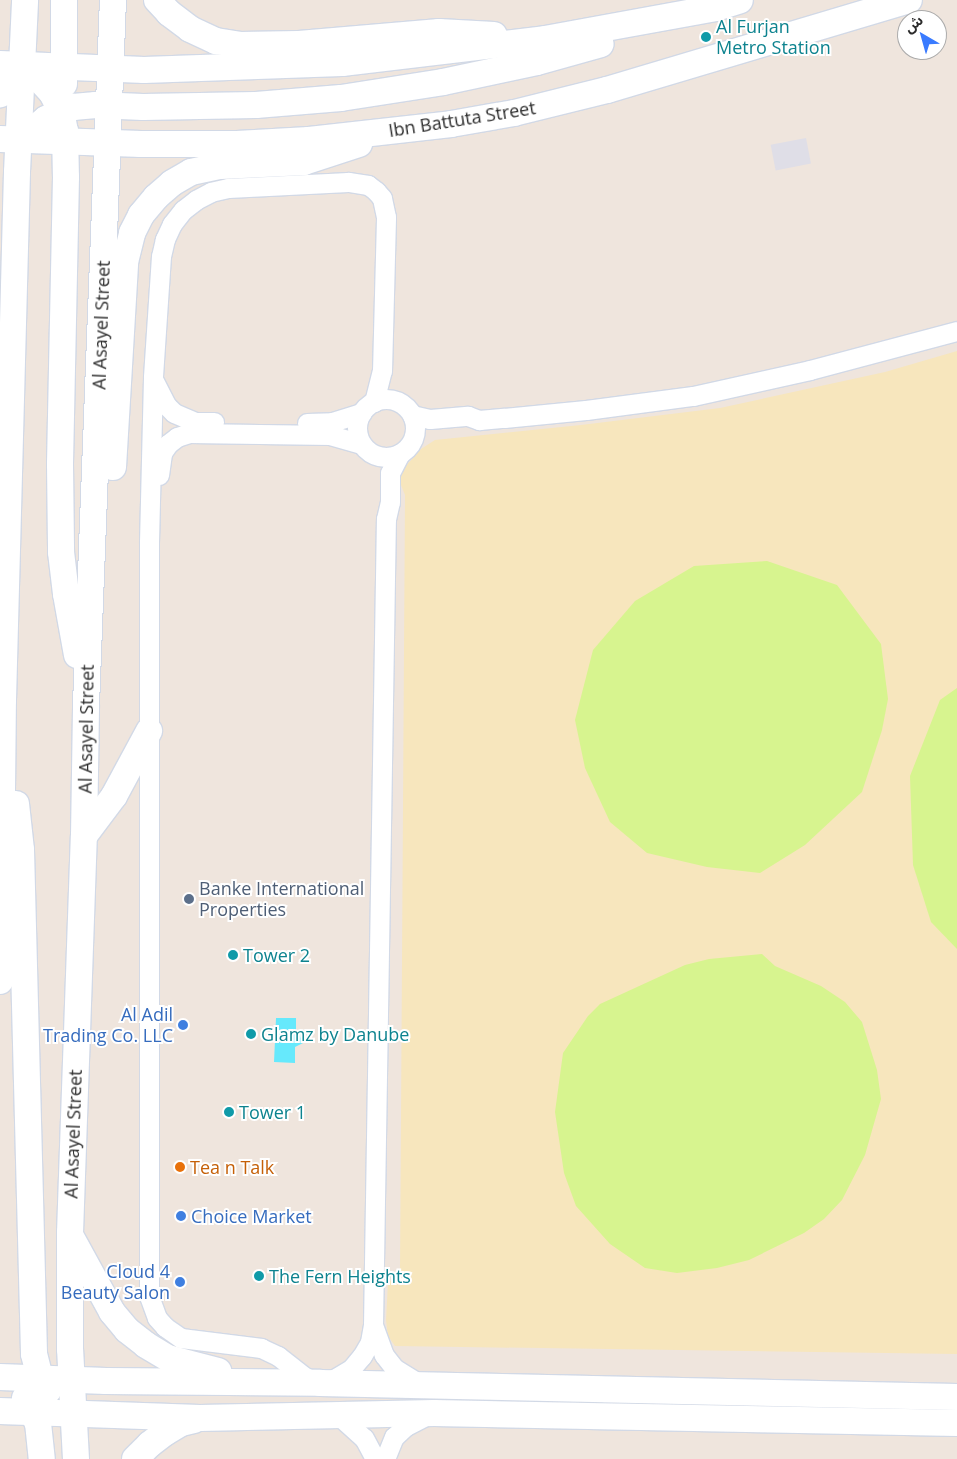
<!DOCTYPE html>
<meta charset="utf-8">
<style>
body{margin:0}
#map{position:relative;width:957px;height:1459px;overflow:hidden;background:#efe5dd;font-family:"Open Sans","Noto Sans Arabic",sans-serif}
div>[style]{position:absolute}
.industrial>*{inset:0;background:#dfdee7;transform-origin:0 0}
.sand>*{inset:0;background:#f7e6bd}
.pitch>*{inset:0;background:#d7f48f}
.water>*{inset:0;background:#66e9fc}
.roads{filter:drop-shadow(1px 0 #d2d9e6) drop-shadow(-1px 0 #d2d9e6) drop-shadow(0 1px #d2d9e6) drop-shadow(0 -1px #d2d9e6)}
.street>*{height:19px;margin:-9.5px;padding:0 9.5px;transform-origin:9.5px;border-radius:9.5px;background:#fff}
.street>.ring{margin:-9.5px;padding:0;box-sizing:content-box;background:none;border:19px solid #fff;border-radius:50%}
.secondary>*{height:26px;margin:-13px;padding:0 13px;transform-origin:13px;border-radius:13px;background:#fff}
.dots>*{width:14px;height:14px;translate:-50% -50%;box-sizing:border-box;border:2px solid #fff;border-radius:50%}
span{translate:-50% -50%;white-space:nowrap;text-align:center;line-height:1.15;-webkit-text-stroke:4px #fff;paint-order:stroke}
.culture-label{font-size:18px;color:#0d838f}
.left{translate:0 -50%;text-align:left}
.street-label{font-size:18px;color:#2c2c2c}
.service-label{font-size:18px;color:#4e5e75}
.shop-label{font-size:18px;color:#366cbe}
.right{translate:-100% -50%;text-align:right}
.food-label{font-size:18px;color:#c56008}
.north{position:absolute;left:897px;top:10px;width:50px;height:50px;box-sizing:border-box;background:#fff;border:1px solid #ababab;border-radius:50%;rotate:322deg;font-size:14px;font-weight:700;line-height:20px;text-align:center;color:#2c2c2c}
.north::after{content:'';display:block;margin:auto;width:18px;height:22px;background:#3a7bff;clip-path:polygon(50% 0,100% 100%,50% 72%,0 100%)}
</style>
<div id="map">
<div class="industrial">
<div style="left:806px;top:138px;width:26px;height:36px;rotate:79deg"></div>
</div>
<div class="sand">
<div style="clip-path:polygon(957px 351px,957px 1354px,395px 1346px,388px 1336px,386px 1320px,388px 1283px,400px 1273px,405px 495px,399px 480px,403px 469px,421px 449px,435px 440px,581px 425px,720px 408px,885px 372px)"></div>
</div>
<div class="pitch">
<div style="clip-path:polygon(767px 561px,837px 585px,881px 644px,888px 699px,882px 730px,862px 792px,805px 845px,760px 873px,707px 867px,647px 853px,610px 822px,585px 768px,575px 720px,593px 650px,635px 601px,694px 566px)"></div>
<div style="clip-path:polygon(957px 688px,957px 949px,931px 922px,913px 865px,910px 776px,940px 700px)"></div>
<div style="clip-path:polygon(762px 954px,775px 966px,821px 986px,845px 1002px,862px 1022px,877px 1070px,881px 1099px,865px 1155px,842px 1200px,824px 1219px,804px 1233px,749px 1260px,717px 1268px,677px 1273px,645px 1268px,610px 1244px,576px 1206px,564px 1173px,555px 1112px,563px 1053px,588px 1016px,600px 1004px,685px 965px,709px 959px)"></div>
</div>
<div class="water">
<div style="clip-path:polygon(276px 1018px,296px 1018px,296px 1034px,300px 1036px,303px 1043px,295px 1047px,295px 1063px,274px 1062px)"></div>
</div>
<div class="roads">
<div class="street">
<div style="left:154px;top:381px;width:27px;rotate:63deg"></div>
<div style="left:166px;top:405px;width:11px;rotate:45deg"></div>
<div style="left:174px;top:413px;width:23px;rotate:23deg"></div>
<div style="left:195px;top:422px;width:19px"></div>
<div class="ring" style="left:357px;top:399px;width:39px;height:39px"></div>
<div style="left:374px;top:402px;width:32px;rotate:-76deg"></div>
<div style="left:382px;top:371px;width:154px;rotate:-88.5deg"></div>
<div style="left:386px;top:217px;width:19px;rotate:-102deg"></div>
<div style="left:382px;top:198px;width:9px;rotate:-131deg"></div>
<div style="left:376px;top:191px;width:10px;rotate:-143deg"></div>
<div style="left:368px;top:185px;width:20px;rotate:-171deg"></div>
<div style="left:348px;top:182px;width:120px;rotate:177.1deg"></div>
<div style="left:228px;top:188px;width:17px;rotate:167deg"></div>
<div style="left:211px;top:192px;width:17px;rotate:152deg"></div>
<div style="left:196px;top:200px;width:16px;rotate:142deg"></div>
<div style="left:183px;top:210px;width:18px;rotate:128deg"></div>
<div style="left:172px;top:224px;width:17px;rotate:115deg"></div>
<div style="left:165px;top:239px;width:17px;rotate:103deg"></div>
<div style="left:161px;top:256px;width:122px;rotate:93.8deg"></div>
<div style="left:153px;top:378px;width:165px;rotate:91.4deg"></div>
<div style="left:149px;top:543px;width:753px;rotate:90deg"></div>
<div style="left:149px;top:1296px;width:23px;rotate:70deg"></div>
<div style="left:157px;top:1318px;width:12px;rotate:48deg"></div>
<div style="left:165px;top:1327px;width:19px;rotate:35deg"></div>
<div style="left:181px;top:1338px;width:81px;rotate:7.1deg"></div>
<div style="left:261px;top:1348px;width:19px;rotate:25deg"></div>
<div style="left:278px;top:1356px;width:34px;rotate:38deg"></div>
<div style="left:305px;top:1377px;width:16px;rotate:22deg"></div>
<div style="left:320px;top:1383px;width:17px;rotate:-17deg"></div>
<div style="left:336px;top:1378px;width:17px;rotate:-31deg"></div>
<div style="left:351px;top:1369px;width:17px;rotate:-50deg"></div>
<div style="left:362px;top:1356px;width:16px;rotate:-60deg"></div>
<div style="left:370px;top:1342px;width:17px;rotate:-80deg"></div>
<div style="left:373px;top:1325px;width:806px;rotate:-89.08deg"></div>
<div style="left:386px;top:519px;width:17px;rotate:-77deg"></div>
<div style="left:390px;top:502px;width:29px;rotate:-90deg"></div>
<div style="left:390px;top:473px;width:22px;rotate:-63deg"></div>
<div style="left:412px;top:415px;width:18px;rotate:13deg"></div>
<div style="left:430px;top:419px;width:38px;rotate:-5deg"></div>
<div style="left:468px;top:416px;width:12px;rotate:20deg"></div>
<div style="left:479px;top:420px;width:25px;rotate:-5deg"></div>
<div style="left:504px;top:418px;width:82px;rotate:-5.6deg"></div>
<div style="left:586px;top:410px;width:108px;rotate:-7.5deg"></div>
<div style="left:693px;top:396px;width:120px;rotate:-12.5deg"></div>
<div style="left:810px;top:370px;width:152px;rotate:-14.9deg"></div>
<div style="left:307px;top:423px;width:25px;rotate:-2deg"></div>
<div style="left:332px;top:422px;width:31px;rotate:-17deg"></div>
<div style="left:159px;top:475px;width:22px;rotate:-82deg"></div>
<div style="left:162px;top:453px;width:11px;rotate:-56deg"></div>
<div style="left:168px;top:444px;width:11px;rotate:-38deg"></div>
<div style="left:177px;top:437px;width:13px;rotate:-18deg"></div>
<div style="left:189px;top:433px;width:141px;rotate:0.8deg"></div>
<div style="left:330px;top:435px;width:33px;rotate:16deg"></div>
<div style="left:373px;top:1325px;width:32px;rotate:70deg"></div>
<div style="left:384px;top:1355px;width:16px;rotate:52deg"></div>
<div style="left:394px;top:1368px;width:31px;rotate:32deg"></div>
<div style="left:337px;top:1414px;width:36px;rotate:42deg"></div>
<div style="left:364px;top:1438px;width:24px;rotate:62deg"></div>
<div style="left:385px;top:1459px;width:24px;rotate:-68deg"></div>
<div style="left:394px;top:1437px;width:16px;rotate:-43deg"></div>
<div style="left:406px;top:1426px;width:25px;rotate:-27deg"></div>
</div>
<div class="secondary">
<div style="left:64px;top:0;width:84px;rotate:90deg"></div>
<div style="left:157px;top:0;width:18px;rotate:47deg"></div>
<div style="left:169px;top:13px;width:26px;rotate:37deg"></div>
<div style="left:190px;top:29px;width:29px;rotate:25deg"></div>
<div style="left:216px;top:41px;width:24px;rotate:9deg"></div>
<div style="left:240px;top:45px;width:59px;rotate:-1deg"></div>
<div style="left:299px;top:44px;width:141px;rotate:-4.9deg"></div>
<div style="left:439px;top:32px;width:55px;rotate:3.1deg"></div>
<div style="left:0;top:64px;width:144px;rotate:2.4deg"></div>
<div style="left:144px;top:70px;width:198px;rotate:-2deg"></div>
<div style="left:342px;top:63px;width:204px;rotate:-6.7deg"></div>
<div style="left:545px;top:39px;width:174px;rotate:-10.3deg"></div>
<div style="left:716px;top:8px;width:25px;rotate:-18deg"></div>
<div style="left:22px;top:65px;width:21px;rotate:39deg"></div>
<div style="left:38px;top:78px;width:21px;rotate:47deg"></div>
<div style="left:52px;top:93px;width:20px;rotate:63deg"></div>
<div style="left:61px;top:111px;width:20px;rotate:79deg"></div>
<div style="left:65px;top:131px;width:46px;rotate:88.8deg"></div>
<div style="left:66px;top:177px;width:287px;rotate:91.2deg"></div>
<div style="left:60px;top:464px;width:88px;rotate:89.3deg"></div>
<div style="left:61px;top:552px;width:42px;rotate:83.2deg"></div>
<div style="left:66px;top:594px;width:62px;rotate:79.8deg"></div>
<div style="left:0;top:71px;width:12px;rotate:70deg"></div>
<div style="left:4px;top:82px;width:13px;rotate:108deg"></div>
<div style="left:0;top:139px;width:141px;rotate:2deg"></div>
<div style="left:141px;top:144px;width:96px"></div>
<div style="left:237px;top:144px;width:72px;rotate:-3.2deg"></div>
<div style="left:309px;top:140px;width:143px;rotate:-6.4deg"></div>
<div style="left:451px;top:124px;width:64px;rotate:-9.9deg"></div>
<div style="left:514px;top:113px;width:96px;rotate:-13.9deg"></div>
<div style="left:607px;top:90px;width:315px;rotate:-16.6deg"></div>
<div style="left:20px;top:140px;width:33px;rotate:-39deg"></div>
<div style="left:46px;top:119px;width:30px;rotate:-24deg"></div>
<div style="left:73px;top:107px;width:23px;rotate:-5deg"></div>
<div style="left:96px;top:105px;width:47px;rotate:2.4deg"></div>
<div style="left:143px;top:107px;width:113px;rotate:-1deg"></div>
<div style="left:256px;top:105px;width:85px;rotate:-4.7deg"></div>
<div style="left:341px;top:98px;width:103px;rotate:-8.9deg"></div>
<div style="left:443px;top:82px;width:96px;rotate:-12deg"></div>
<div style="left:537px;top:62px;width:66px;rotate:-15.7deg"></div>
<div style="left:113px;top:467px;width:205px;rotate:-86.6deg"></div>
<div style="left:125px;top:262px;width:30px;rotate:-76deg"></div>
<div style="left:132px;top:233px;width:20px;rotate:-63deg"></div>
<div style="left:141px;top:215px;width:23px;rotate:-50deg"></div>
<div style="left:156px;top:197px;width:21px;rotate:-41deg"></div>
<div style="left:172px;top:183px;width:22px;rotate:-30deg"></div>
<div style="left:191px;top:172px;width:30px;rotate:-12deg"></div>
<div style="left:220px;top:166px;width:84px;rotate:-2.7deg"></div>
<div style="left:304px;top:162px;width:58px;rotate:-18.1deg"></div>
<div style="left:16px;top:804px;width:46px;rotate:83.8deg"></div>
<div style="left:21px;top:850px;width:504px;rotate:88.52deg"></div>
<div style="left:34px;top:1354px;width:25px;rotate:76deg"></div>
<div style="left:40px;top:1378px;width:15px;rotate:58deg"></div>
<div style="left:84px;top:836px;width:50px;rotate:-53.1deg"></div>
<div style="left:114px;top:796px;width:74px;rotate:-61.7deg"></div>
<div style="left:0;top:981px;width:281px;rotate:-89.4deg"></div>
<div style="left:3px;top:700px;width:528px;rotate:-88.48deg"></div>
<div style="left:17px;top:172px;width:172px;rotate:-87.3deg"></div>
<div style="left:71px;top:1237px;width:85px;rotate:61.3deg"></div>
<div style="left:112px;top:1312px;width:23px;rotate:50deg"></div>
<div style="left:127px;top:1330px;width:24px;rotate:38deg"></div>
<div style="left:146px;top:1345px;width:26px;rotate:31deg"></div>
<div style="left:168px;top:1358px;width:52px;rotate:14.6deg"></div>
<div style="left:0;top:1377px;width:106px;rotate:2.2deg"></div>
<div style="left:106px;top:1381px;width:214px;rotate:0.5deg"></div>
<div style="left:320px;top:1383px;width:637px;rotate:1.26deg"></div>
<div style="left:25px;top:1398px;width:28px;rotate:63deg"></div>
<div style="left:38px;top:1423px;width:36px;rotate:84deg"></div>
<div style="left:0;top:1411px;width:200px;rotate:2deg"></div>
<div style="left:200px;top:1418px;width:234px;rotate:-1.2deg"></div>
<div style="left:434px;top:1413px;width:523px;rotate:1.1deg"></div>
<div style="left:76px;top:1459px;width:110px;rotate:-93.1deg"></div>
<div style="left:70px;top:1349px;width:116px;rotate:-90deg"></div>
<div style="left:70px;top:1233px;width:397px;rotate:-88deg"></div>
<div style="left:84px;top:836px;width:131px;rotate:-89.1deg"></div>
<div style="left:86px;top:705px;width:706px;rotate:-87.81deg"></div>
<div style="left:135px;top:1459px;width:21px;rotate:-45deg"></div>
<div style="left:150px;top:1444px;width:20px;rotate:-37deg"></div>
<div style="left:166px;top:1432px;width:17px;rotate:-31deg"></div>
<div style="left:181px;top:1423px;width:13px;rotate:-13deg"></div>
</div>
</div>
<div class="dots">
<div style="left:706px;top:37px;background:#0f9aa8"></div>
<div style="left:189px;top:899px;background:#5c6f8a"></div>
<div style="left:233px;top:955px;background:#0f9aa8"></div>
<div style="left:183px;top:1025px;background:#3f7fe0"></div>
<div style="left:251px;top:1034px;background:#0f9aa8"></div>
<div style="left:229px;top:1112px;background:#0f9aa8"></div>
<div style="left:180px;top:1167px;background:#e8710a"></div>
<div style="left:181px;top:1216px;background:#3f7fe0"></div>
<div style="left:259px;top:1276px;background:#0f9aa8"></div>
<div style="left:180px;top:1282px;background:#3f7fe0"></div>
</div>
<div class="culture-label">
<span class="left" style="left:716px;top:37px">Al Furjan<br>Metro Station</span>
<span class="left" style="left:243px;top:955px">Tower 2</span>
<span class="left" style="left:261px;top:1034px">Glamz by Danube</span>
<span class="left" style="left:239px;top:1112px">Tower 1</span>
<span class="left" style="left:269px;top:1276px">The Fern Heights</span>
</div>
<div class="street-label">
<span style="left:462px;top:119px;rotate:-9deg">Ibn Battuta Street</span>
<span style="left:101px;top:325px;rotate:-88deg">Al Asayel Street</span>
<span style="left:86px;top:729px;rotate:-89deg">Al Asayel Street</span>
<span style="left:73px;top:1134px;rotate:-88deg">Al Asayel Street</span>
</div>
<div class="service-label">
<span class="left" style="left:199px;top:899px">Banke International<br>Properties</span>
</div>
<div class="shop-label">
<span class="right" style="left:173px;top:1025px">Al Adil<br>Trading Co. LLC</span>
<span class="left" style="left:191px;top:1216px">Choice Market</span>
<span class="right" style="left:170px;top:1282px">Cloud 4<br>Beauty Salon</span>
</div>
<div class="food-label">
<span class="left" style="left:190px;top:1167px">Tea n Talk</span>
</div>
<div class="north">ش</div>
</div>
